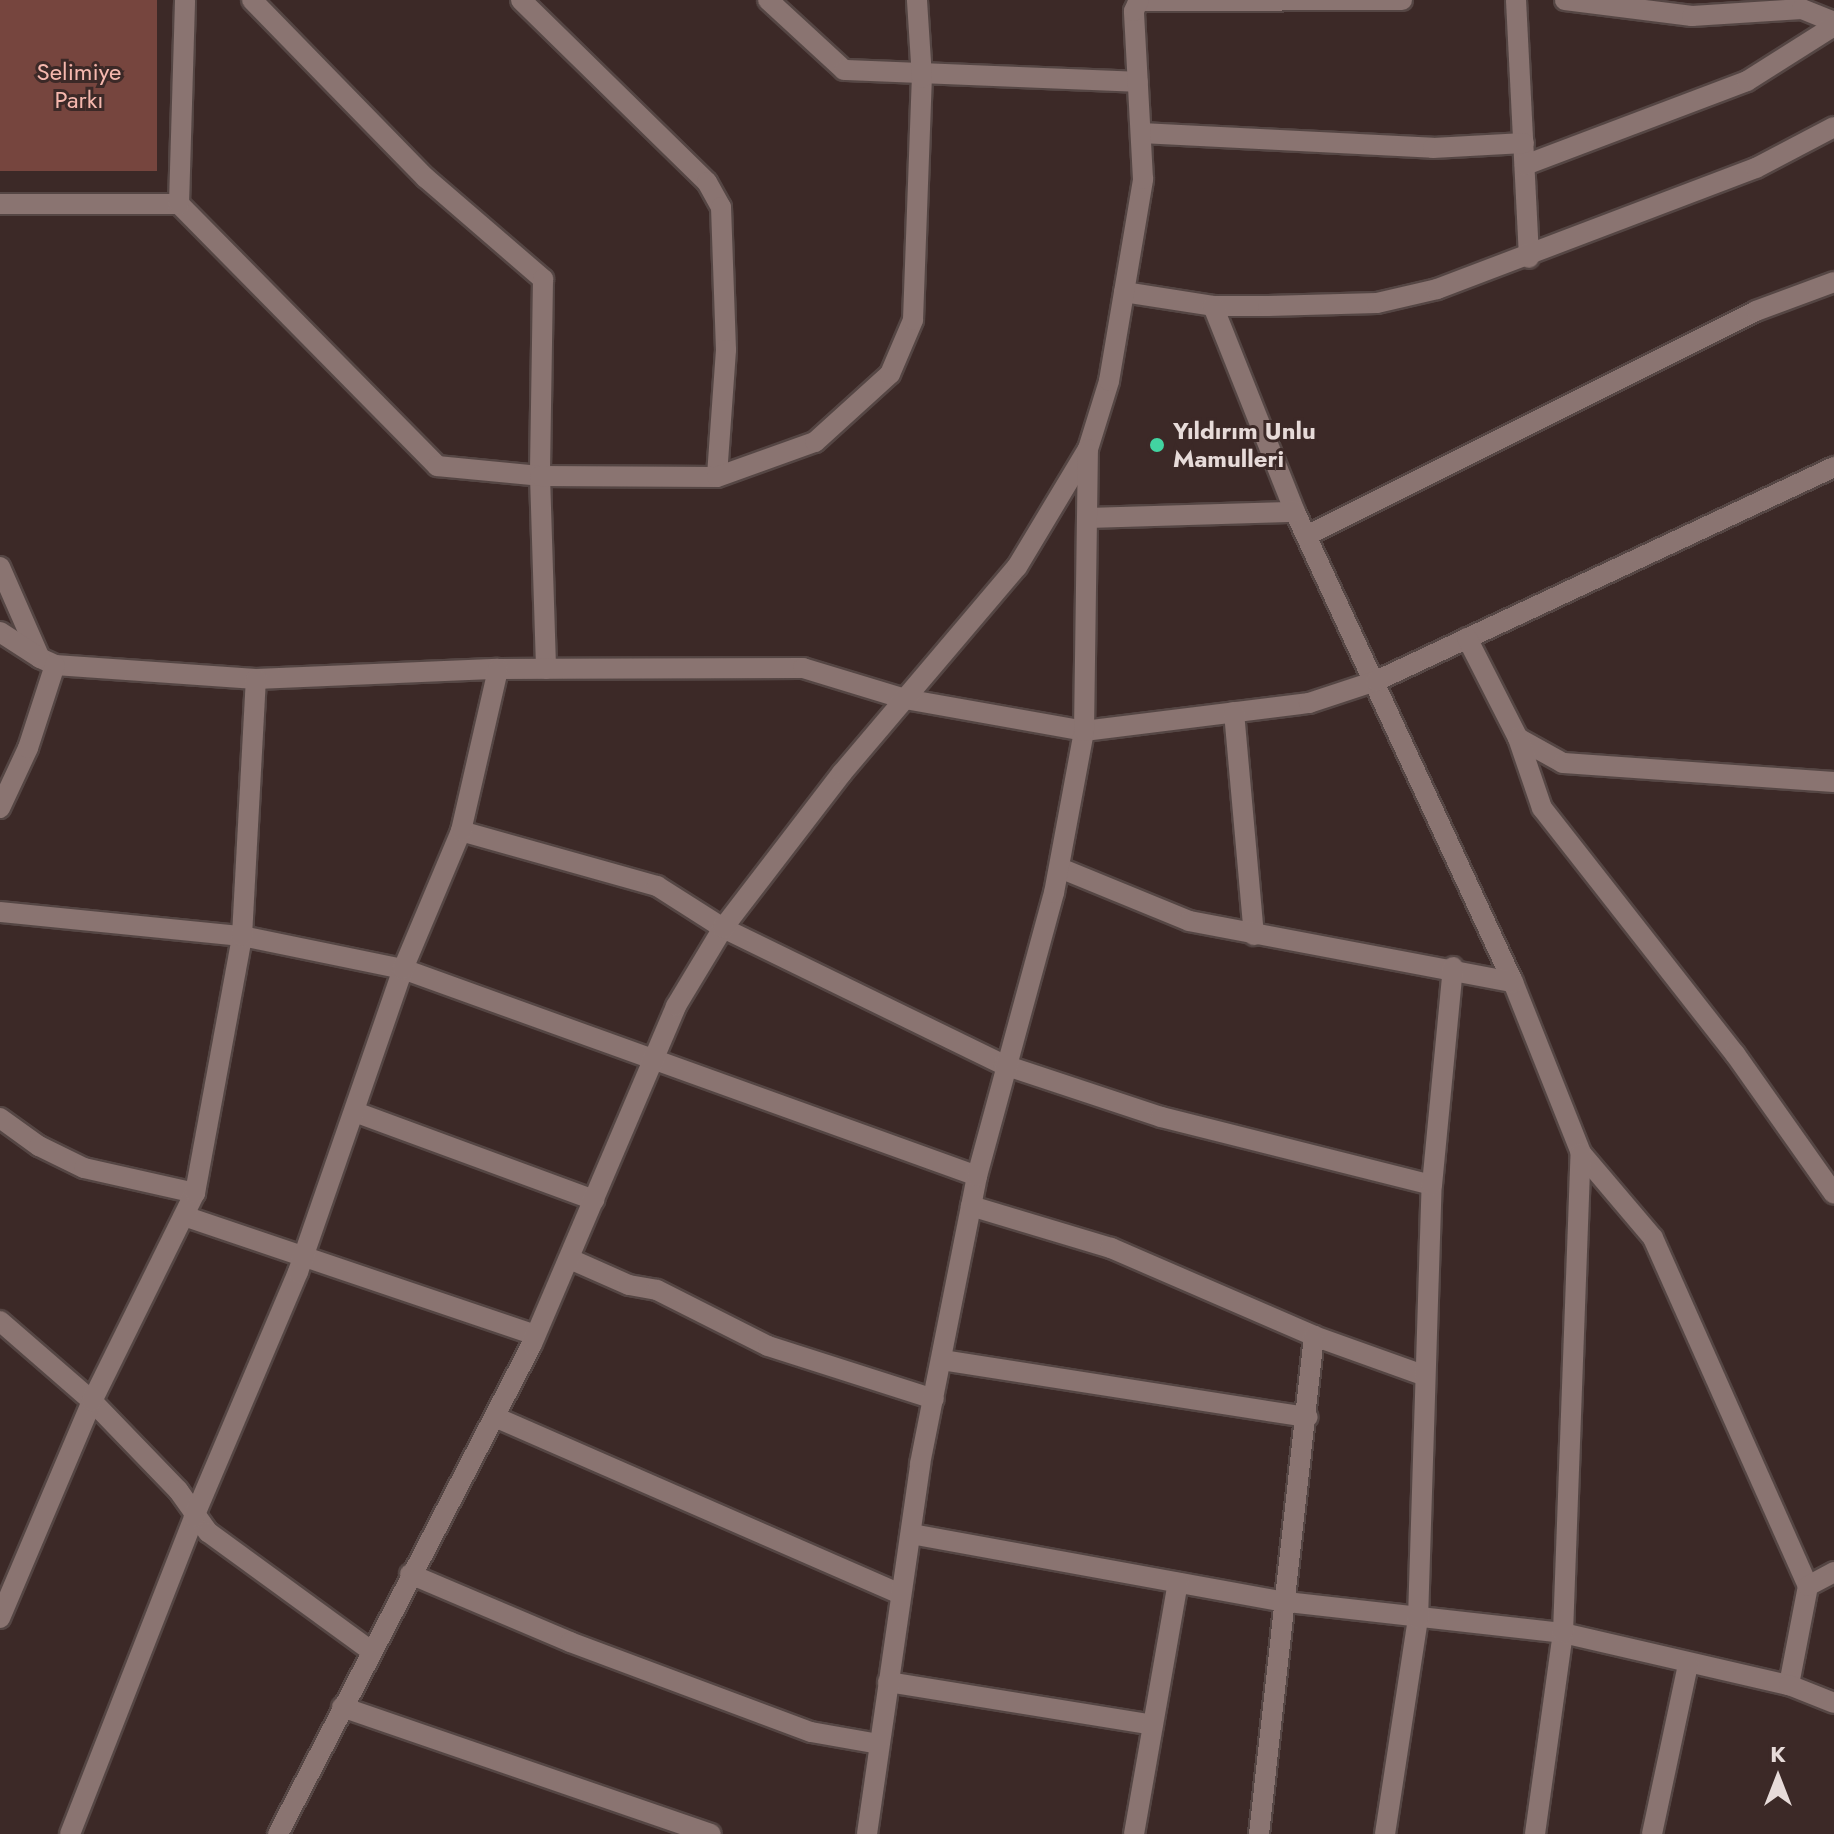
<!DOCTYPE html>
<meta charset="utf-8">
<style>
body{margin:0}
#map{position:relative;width:1834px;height:1834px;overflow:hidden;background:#3c2927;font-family:Jost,sans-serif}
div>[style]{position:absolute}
.green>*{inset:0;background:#76453e;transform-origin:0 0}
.roads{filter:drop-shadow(2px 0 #554644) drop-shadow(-2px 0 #554644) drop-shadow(0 2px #554644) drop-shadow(0 -2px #554644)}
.minor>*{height:20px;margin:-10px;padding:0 10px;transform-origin:10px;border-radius:10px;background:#8a7471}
.dots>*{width:22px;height:22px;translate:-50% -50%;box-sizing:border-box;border:4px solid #3c2927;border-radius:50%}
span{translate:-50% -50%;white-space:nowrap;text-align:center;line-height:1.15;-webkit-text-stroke:6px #3c2927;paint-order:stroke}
.park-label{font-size:24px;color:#f6b8ae}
.poi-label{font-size:24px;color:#e7dbd9;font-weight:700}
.left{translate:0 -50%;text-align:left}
.north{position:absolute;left:1738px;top:1738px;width:80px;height:80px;-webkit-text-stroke:6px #3c2927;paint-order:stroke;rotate:0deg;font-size:22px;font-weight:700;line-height:32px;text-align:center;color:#e7dbd9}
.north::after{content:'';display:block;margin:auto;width:28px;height:36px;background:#e7dbd9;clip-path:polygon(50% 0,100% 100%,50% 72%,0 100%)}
</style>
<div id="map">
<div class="green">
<div style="left:0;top:0;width:157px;height:171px"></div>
</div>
<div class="roads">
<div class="minor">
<div style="left:252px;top:0;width:249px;rotate:45.7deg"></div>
<div style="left:426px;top:178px;width:155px;rotate:40.8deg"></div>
<div style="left:543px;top:279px;width:197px;rotate:90.9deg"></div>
<div style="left:540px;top:476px;width:193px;rotate:88.2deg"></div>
<div style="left:521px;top:0;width:260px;rotate:44.4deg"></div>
<div style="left:707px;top:182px;width:29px;rotate:61deg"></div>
<div style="left:721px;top:207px;width:143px;rotate:88deg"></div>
<div style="left:726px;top:350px;width:127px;rotate:94.1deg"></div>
<div style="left:768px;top:0;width:103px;rotate:42.6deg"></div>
<div style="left:844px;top:70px;width:294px;rotate:2.3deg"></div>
<div style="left:1516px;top:0;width:258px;rotate:87.1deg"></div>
<div style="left:1565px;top:0;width:128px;rotate:7.2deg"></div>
<div style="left:1692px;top:16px;width:110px;rotate:-3.6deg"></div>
<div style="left:1802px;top:9px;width:35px;rotate:22deg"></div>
<div style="left:1139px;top:1px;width:263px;rotate:-0.2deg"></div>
<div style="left:1141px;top:133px;width:292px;rotate:2.9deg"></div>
<div style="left:1433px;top:148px;width:91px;rotate:-3.1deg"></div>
<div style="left:1525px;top:165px;width:237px;rotate:-20.7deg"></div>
<div style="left:1747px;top:81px;width:103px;rotate:-32.3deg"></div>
<div style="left:0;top:204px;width:179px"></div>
<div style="left:179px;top:204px;width:368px;rotate:45.4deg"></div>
<div style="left:437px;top:466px;width:103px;rotate:5.5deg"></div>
<div style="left:540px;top:476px;width:177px;rotate:0.3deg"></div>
<div style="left:717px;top:477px;width:104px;rotate:-19.7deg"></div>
<div style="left:815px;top:442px;width:101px;rotate:-42.2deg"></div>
<div style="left:890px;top:374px;width:59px;rotate:-66.9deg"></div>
<div style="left:913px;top:320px;width:242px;rotate:-87.9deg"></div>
<div style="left:922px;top:78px;width:78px;rotate:-93.7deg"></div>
<div style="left:179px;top:204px;width:204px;rotate:-88.3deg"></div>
<div style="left:1124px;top:292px;width:90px;rotate:8.9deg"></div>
<div style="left:1213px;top:306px;width:55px"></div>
<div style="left:1268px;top:306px;width:109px;rotate:-1.6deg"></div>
<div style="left:1377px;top:303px;width:62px;rotate:-13.1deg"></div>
<div style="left:1437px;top:289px;width:341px;rotate:-20.8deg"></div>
<div style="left:1756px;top:168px;width:88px;rotate:-27.7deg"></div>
<div style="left:1213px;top:306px;width:222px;rotate:68.3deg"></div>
<div style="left:1295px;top:512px;width:518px;rotate:65.12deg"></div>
<div style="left:1513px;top:982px;width:184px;rotate:68.3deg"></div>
<div style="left:1581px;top:1153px;width:111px;rotate:49.7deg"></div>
<div style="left:1653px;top:1238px;width:381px;rotate:66deg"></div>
<div style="left:1808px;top:1586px;width:101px;rotate:100.9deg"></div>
<div style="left:1089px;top:518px;width:206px;rotate:-1.7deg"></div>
<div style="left:1306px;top:536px;width:503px;rotate:-26.57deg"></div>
<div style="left:1756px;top:311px;width:83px;rotate:-20.4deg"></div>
<div style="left:0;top:567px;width:99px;rotate:66.3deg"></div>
<div style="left:40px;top:658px;width:17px;rotate:25deg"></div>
<div style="left:55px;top:665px;width:201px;rotate:4deg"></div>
<div style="left:256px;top:679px;width:242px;rotate:-2.4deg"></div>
<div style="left:498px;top:669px;width:305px;rotate:-0.2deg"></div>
<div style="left:803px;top:668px;width:107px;rotate:16.9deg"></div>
<div style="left:905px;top:699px;width:182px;rotate:10.1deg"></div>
<div style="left:1084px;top:731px;width:227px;rotate:-7.1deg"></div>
<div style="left:1309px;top:703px;width:71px;rotate:-18.2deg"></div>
<div style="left:1376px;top:681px;width:506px;rotate:-25.04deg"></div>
<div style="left:0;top:632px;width:48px;rotate:33deg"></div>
<div style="left:1467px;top:638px;width:112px;rotate:63deg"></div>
<div style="left:1518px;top:738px;width:51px;rotate:29.1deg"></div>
<div style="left:1563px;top:763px;width:272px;rotate:4deg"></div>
<div style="left:1234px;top:712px;width:224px;rotate:84.9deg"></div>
<div style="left:1518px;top:738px;width:74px;rotate:71.1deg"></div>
<div style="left:1542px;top:808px;width:313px;rotate:51.9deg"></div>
<div style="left:1735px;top:1054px;width:171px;rotate:54.7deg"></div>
<div style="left:0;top:808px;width:66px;rotate:-65deg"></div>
<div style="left:28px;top:748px;width:87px;rotate:-72deg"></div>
<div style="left:461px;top:831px;width:204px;rotate:15.7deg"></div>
<div style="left:657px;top:886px;width:78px;rotate:32.5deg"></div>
<div style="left:723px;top:928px;width:313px;rotate:26deg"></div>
<div style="left:1004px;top:1065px;width:165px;rotate:18.3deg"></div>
<div style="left:1161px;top:1117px;width:279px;rotate:14.1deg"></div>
<div style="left:1060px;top:868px;width:139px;rotate:22.3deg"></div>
<div style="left:1189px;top:921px;width:330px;rotate:10.7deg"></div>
<div style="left:0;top:912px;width:243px;rotate:5.7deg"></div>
<div style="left:242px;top:936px;width:164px;rotate:11.6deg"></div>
<div style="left:403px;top:969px;width:610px;rotate:19.83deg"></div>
<div style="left:355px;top:1112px;width:255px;rotate:20.2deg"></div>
<div style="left:0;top:1118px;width:48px;rotate:35.7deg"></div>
<div style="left:39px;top:1146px;width:50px;rotate:26.1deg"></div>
<div style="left:84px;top:1168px;width:114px;rotate:12.7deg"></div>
<div style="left:971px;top:1206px;width:146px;rotate:16.7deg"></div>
<div style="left:1111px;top:1248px;width:221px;rotate:23.4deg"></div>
<div style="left:1314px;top:1336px;width:116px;rotate:19.7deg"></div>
<div style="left:184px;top:1216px;width:371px;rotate:18.7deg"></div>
<div style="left:570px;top:1259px;width:64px;rotate:23.8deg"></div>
<div style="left:629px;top:1285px;width:28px;rotate:10deg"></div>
<div style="left:657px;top:1290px;width:124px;rotate:26.8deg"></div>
<div style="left:768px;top:1346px;width:174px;rotate:17.7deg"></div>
<div style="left:0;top:1321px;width:122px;rotate:41deg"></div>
<div style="left:92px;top:1401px;width:124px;rotate:46deg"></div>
<div style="left:178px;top:1490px;width:52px;rotate:54.5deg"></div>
<div style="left:208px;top:1532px;width:200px;rotate:36.1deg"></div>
<div style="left:942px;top:1360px;width:370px;rotate:8.9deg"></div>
<div style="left:495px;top:1417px;width:442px;rotate:23.6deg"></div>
<div style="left:911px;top:1534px;width:382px;rotate:10.3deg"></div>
<div style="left:1287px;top:1602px;width:278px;rotate:6.4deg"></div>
<div style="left:1563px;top:1633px;width:232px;rotate:13deg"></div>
<div style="left:1789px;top:1685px;width:48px;rotate:21.8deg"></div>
<div style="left:410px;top:1574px;width:174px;rotate:23deg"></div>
<div style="left:570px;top:1642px;width:257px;rotate:20.5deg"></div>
<div style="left:811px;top:1732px;width:69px;rotate:10deg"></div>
<div style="left:1808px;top:1586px;width:30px;rotate:-28deg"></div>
<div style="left:0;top:1618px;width:236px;rotate:-67deg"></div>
<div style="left:92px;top:1401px;width:232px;rotate:-63.7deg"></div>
<div style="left:195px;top:1193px;width:261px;rotate:-79.6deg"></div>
<div style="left:242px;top:936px;width:257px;rotate:-86.9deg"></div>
<div style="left:888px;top:1682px;width:268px;rotate:9.2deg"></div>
<div style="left:342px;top:1707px;width:390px;rotate:19deg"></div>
<div style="left:70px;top:1834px;width:340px;rotate:-68.6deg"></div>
<div style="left:194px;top:1517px;width:266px;rotate:-67deg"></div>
<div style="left:298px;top:1272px;width:321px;rotate:-70.9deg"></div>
<div style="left:403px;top:969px;width:150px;rotate:-67.2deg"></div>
<div style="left:461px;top:831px;width:166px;rotate:-77.1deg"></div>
<div style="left:278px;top:1834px;width:552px;rotate:-62.6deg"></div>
<div style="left:532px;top:1344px;width:367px;rotate:-66.9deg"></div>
<div style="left:676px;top:1006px;width:91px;rotate:-58.9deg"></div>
<div style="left:723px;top:928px;width:195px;rotate:-52.5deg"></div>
<div style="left:842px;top:773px;width:270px;rotate:-49.7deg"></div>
<div style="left:1017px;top:567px;width:138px;rotate:-59deg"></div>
<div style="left:1088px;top:449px;width:71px;rotate:-72.8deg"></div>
<div style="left:1109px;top:381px;width:205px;rotate:-80.4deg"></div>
<div style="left:1143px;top:179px;width:168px;rotate:-93.1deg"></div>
<div style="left:1134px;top:11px;width:12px;rotate:-66deg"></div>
<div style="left:867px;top:1834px;width:374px;rotate:-81.8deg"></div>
<div style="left:920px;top:1464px;width:294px;rotate:-78.8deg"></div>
<div style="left:977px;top:1176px;width:293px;rotate:-74.8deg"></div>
<div style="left:1054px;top:893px;width:165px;rotate:-79.5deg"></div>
<div style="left:1084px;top:731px;width:282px;rotate:-89.2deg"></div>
<div style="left:1134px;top:1834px;width:255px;rotate:-80.1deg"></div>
<div style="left:1259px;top:1834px;width:501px;rotate:-83.7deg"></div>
<div style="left:1385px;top:1834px;width:218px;rotate:-81.3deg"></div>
<div style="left:1418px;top:1619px;width:434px;rotate:-88.2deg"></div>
<div style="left:1432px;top:1185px;width:219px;rotate:-84.5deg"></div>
<div style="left:1535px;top:1834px;width:203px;rotate:-82.1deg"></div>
<div style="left:1563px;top:1633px;width:480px;rotate:-87.9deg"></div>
<div style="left:1652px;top:1834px;width:174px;rotate:-78deg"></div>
</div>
</div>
<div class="dots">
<div style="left:1157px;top:445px;background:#42d4a1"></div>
</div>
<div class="park-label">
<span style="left:79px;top:86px">Selimiye<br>Parkı</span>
</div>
<div class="poi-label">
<span class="left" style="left:1173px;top:445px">Yıldırım Unlu<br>Mamulleri</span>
</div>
<div class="north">K</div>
</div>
